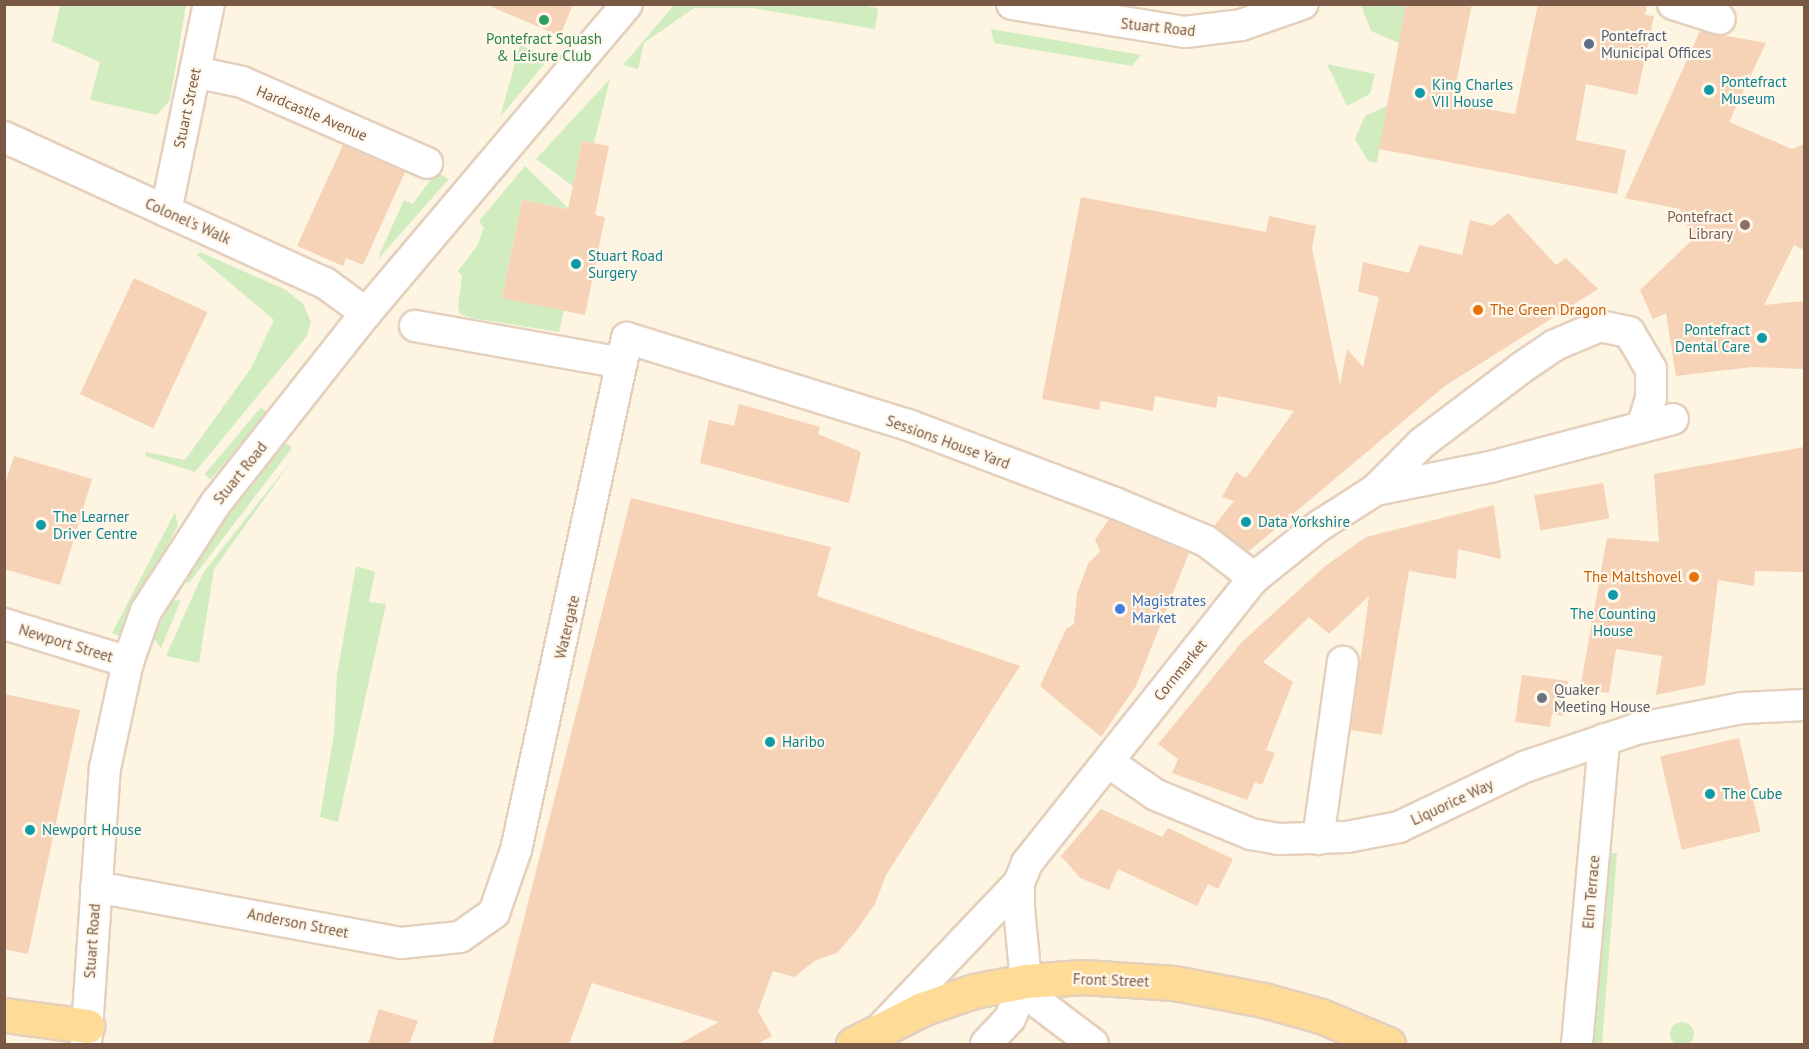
<!DOCTYPE html>
<style>
body{margin:0}
#map{position:relative;width:1809px;height:1049px;overflow:hidden;background:#fef4e2;font-family:"PT Sans",sans-serif}
div>[style]{position:absolute}
.green>*{inset:0;background:#d1edbf;transform-origin:0 0}
.round{border-radius:50%}
.building>*{inset:0;background:#f6d2b7;transform-origin:0 0}
.roads{filter:drop-shadow(2px 0 #e4d0bd) drop-shadow(-2px 0 #e4d0bd) drop-shadow(0 2px #e4d0bd) drop-shadow(0 -2px #e4d0bd)}
.minor>*{height:30px;margin:-15px;padding:0 15px;transform-origin:15px;border-radius:15px;background:#fff}
.major>*{height:33px;margin:-16.5px;padding:0 16.5px;transform-origin:16.5px;border-radius:16.5px;background:#ffdb98}
.dots>*{width:16px;height:16px;translate:-50% -50%;box-sizing:border-box;border:3px solid #fff7ea;border-radius:50%}
span{translate:-50% -50%;white-space:nowrap;text-align:center;line-height:1.15;-webkit-text-stroke:4.5px #fff7ea;paint-order:stroke}
.street-label{font-size:15px;color:#795946}
.service-label{font-size:15px;color:#4e5e75}
.left{translate:0 -50%;text-align:left}
.leisure-label{font-size:15px;color:#27864d}
.culture-label{font-size:15px;color:#0d838f}
.right{translate:-100% -50%;text-align:right}
.education-label{font-size:15px;color:#785e54}
.food-label{font-size:15px;color:#c56008}
.shop-label{font-size:15px;color:#366cbe}
.worship-label{font-size:15px;color:#5b616d}
.frame{position:absolute;inset:0;border:6px solid #795946;pointer-events:none}
</style>
<div id="map">
<div class="green">
<div style="clip-path:polygon(855px 4px,878px 8px,875px 29px,752px 8px,694px 8px,644px 43px,638px 69px,623px 65px,674px 5px)"></div>
<div style="clip-path:polygon(60px 5px,186px 5px,170px 100px,157px 115px,90px 100px,100px 62px,52px 41px)"></div>
<div style="clip-path:polygon(1361px 5px,1406px 5px,1399px 43px,1371px 31px)"></div>
<div style="clip-path:polygon(991px 29px,1141px 55px,1132px 66px,994px 43px)"></div>
<div style="clip-path:polygon(520px 45px,550px 57px,500px 117px)"></div>
<div style="clip-path:polygon(1327px 64px,1375px 74px,1370px 94px,1347px 106px)"></div>
<div style="clip-path:polygon(610px 79px,594px 143px,582px 141px,573px 186px,536px 159px)"></div>
<div style="clip-path:polygon(1387px 106px,1377px 163px,1368px 161px,1355px 139px,1365px 116px)"></div>
<div style="clip-path:polygon(525px 166px,569px 209px,522px 200px,502px 297px,564px 310px,559px 332px,472px 318px,460px 314px,458px 307px,462px 276px,458px 271px,477px 246px,484px 228px,479px 221px)"></div>
<div style="clip-path:polygon(436px 172px,449px 179px,377px 260px,404px 200px,413px 204px)"></div>
<div style="clip-path:polygon(200px 252px,286px 290px,303px 304px,311px 322px,307px 336px,195px 472px,145px 456px,146px 452px,185px 460px,251px 368px,274px 320px,197px 255px)"></div>
<div style="left:261px;top:407px;width:8px;height:88px;rotate:40deg"></div>
<div style="clip-path:polygon(285px 442px,292px 448px,189px 583px,181px 581px,220px 520px)"></div>
<div style="clip-path:polygon(295px 456px,214px 569px,199px 663px,166px 656px,203px 573px)"></div>
<div style="clip-path:polygon(175px 512px,178px 525px,119px 636px,112px 633px)"></div>
<div style="clip-path:polygon(356px 566px,375px 572px,369px 602px,386px 604px,338px 822px,320px 817px,334px 734px,337px 675px)"></div>
<div style="clip-path:polygon(181px 600px,161px 648px,154px 639px,170px 601px)"></div>
<div style="clip-path:polygon(1609px 853px,1617px 853px,1602px 1044px,1591px 1044px)"></div>
<div class="round" style="left:1670px;top:1022px;width:24px;height:24px"></div>
</div>
<div class="building">
<div style="clip-path:polygon(485px 4px,573px 4px,560px 36px)"></div>
<div style="clip-path:polygon(1406px 4px,1472px 4px,1452px 103px,1515px 114px,1538px 4px,1647px 4px,1645px 15px,1654px 16px,1637px 95px,1586px 84px,1576px 140px,1626px 150px,1617px 194px,1379px 149px)"></div>
<div style="clip-path:polygon(1700px 31px,1766px 43px,1729px 122px,1792px 149px,1804px 144px,1804px 250px,1794px 245px,1764px 305px,1804px 301px,1804px 369px,1752px 367px,1676px 376px,1666px 313px,1653px 319px,1640px 290px,1692px 240px,1680px 209px,1625px 198px)"></div>
<div style="clip-path:polygon(582px 141px,609px 146px,595px 215px,605px 217px,585px 315px,502px 298px,522px 200px,568px 209px)"></div>
<div style="clip-path:polygon(343px 145px,405px 172px,363px 265px,346px 258px,343px 266px,297px 246px)"></div>
<div style="clip-path:polygon(1081px 197px,1266px 232px,1269px 216px,1316px 226px,1312px 248px,1340px 385px,1347px 349px,1363px 367px,1379px 297px,1358px 292px,1363px 262px,1409px 273px,1419px 245px,1462px 255px,1470px 220px,1492px 226px,1508px 213px,1556px 265px,1566px 258px,1598px 289px,1445px 386px,1248px 552px,1214px 526px,1234px 501px,1222px 497px,1236px 472px,1246px 478px,1294px 411px,1218px 396px,1216px 408px,1155px 396px,1153px 411px,1101px 401px,1099px 410px,1042px 399px)"></div>
<div style="left:134px;top:278px;width:81px;height:128px;rotate:25deg"></div>
<div style="clip-path:polygon(739px 404px,820px 427px,818px 434px,861px 452px,849px 503px,700px 463px,709px 420px,734px 426px)"></div>
<div style="clip-path:polygon(1804px 447px,1804px 572px,1755px 571px,1754px 586px,1718px 580px,1705px 685px,1656px 695px,1662px 656px,1616px 649px,1609px 693px,1580px 689px,1607px 538px,1659px 542px,1654px 474px)"></div>
<div style="clip-path:polygon(14px 456px,92px 479px,60px 585px,4px 569px,4px 487px)"></div>
<div style="left:1603px;top:483px;width:36px;height:70px;rotate:80deg"></div>
<div style="clip-path:polygon(631px 498px,831px 547px,817px 596px,1020px 666px,886px 875px,875px 904px,856px 931px,837px 953px,816px 960px,794px 977px,773px 971px,758px 1011px,772px 1036px,757px 1044px,679px 1044px,719px 1022px,592px 983px,569px 1044px,492px 1044px)"></div>
<div style="clip-path:polygon(1494px 505px,1501px 559px,1458px 549px,1456px 579px,1409px 571px,1382px 735px,1351px 730px,1369px 596px,1329px 634px,1309px 617px,1263px 662px,1293px 682px,1266px 750px,1275px 753px,1262px 785px,1255px 782px,1247px 800px,1172px 773px,1178px 759px,1158px 744px,1242px 642px,1324px 567px,1366px 537px)"></div>
<div style="clip-path:polygon(1109px 519px,1189px 553px,1136px 686px,1101px 737px,1040px 686px,1066px 629px,1074px 624px,1077px 593px,1088px 564px,1100px 551px,1095px 540px)"></div>
<div style="clip-path:polygon(1522px 675px,1568px 681px,1563px 716px,1552px 714px,1550px 727px,1515px 722px)"></div>
<div style="clip-path:polygon(4px 694px,80px 710px,28px 954px,4px 949px)"></div>
<div style="left:1739px;top:738px;width:96px;height:81px;rotate:77deg"></div>
<div style="clip-path:polygon(1101px 809px,1162px 837px,1168px 828px,1233px 859px,1218px 889px,1208px 884px,1197px 906px,1118px 869px,1109px 890px,1080px 878px,1061px 856px)"></div>
<div style="clip-path:polygon(379px 1009px,418px 1021px,409px 1044px,368px 1044px)"></div>
</div>
<div class="roads">
<div class="minor">
<div style="left:1012px;top:4px;width:175px;rotate:9.2deg"></div>
<div style="left:1185px;top:32px;width:56px;rotate:-7.1deg"></div>
<div style="left:1241px;top:25px;width:65px;rotate:-19deg"></div>
<div style="left:1673px;top:4px;width:49px;rotate:17.7deg"></div>
<div style="left:195px;top:72px;width:48px;rotate:12deg"></div>
<div style="left:242px;top:82px;width:202px;rotate:23.6deg"></div>
<div style="left:4px;top:137px;width:353px;rotate:24.5deg"></div>
<div style="left:325px;top:283px;width:51px;rotate:36.2deg"></div>
<div style="left:166px;top:211px;width:211px;rotate:-78.3deg"></div>
<div style="left:415px;top:326px;width:210px;rotate:10.1deg"></div>
<div style="left:1375px;top:490px;width:117px;rotate:-11.3deg"></div>
<div style="left:1490px;top:467px;width:189px;rotate:-14.7deg"></div>
<div style="left:4px;top:624px;width:130px;rotate:17deg"></div>
<div style="left:1108px;top:762px;width:58px;rotate:34.5deg"></div>
<div style="left:1156px;top:795px;width:103px;rotate:22.3deg"></div>
<div style="left:1251px;top:834px;width:27px;rotate:10deg"></div>
<div style="left:1278px;top:839px;width:69px;rotate:-1.7deg"></div>
<div style="left:1347px;top:837px;width:53px;rotate:-10.9deg"></div>
<div style="left:1399px;top:827px;width:139px;rotate:-25.6deg"></div>
<div style="left:1524px;top:767px;width:118px;rotate:-18.7deg"></div>
<div style="left:1636px;top:729px;width:108px;rotate:-11.2deg"></div>
<div style="left:1742px;top:708px;width:62px;rotate:-2.8deg"></div>
<div style="left:1318px;top:839px;width:179px;rotate:-82deg"></div>
<div style="left:96px;top:887px;width:310px;rotate:10.4deg"></div>
<div style="left:401px;top:943px;width:59px;rotate:-5.8deg"></div>
<div style="left:460px;top:937px;width:42px;rotate:-35.2deg"></div>
<div style="left:494px;top:913px;width:67px;rotate:-70.8deg"></div>
<div style="left:516px;top:850px;width:524px;rotate:-77.77deg"></div>
<div style="left:627px;top:338px;width:297px;rotate:17.2deg"></div>
<div style="left:911px;top:426px;width:218px;rotate:20.7deg"></div>
<div style="left:1115px;top:503px;width:99px;rotate:22.7deg"></div>
<div style="left:1206px;top:541px;width:61px;rotate:37.6deg"></div>
<div style="left:1026px;top:981px;width:27px;rotate:59deg"></div>
<div style="left:1040px;top:1004px;width:66px;rotate:37deg"></div>
<div style="left:885px;top:1024px;width:195px;rotate:-46.5deg"></div>
<div style="left:86px;top:1044px;width:277px;rotate:-86.1deg"></div>
<div style="left:105px;top:768px;width:108px;rotate:-77.8deg"></div>
<div style="left:128px;top:662px;width:54px;rotate:-70.6deg"></div>
<div style="left:146px;top:611px;width:129px;rotate:-57.1deg"></div>
<div style="left:216px;top:503px;width:242px;rotate:-51.7deg"></div>
<div style="left:366px;top:313px;width:404px;rotate:-49.8deg"></div>
<div style="left:986px;top:1044px;width:35px;rotate:-47deg"></div>
<div style="left:1010px;top:1018px;width:40px;rotate:-66.6deg"></div>
<div style="left:1026px;top:981px;width:73px;rotate:-95.5deg"></div>
<div style="left:1019px;top:908px;width:25px;rotate:-90deg"></div>
<div style="left:1019px;top:883px;width:22px;rotate:-68deg"></div>
<div style="left:1027px;top:863px;width:364px;rotate:-51.5deg"></div>
<div style="left:1254px;top:578px;width:83px;rotate:-38.7deg"></div>
<div style="left:1319px;top:526px;width:67px;rotate:-32.7deg"></div>
<div style="left:1375px;top:490px;width:66px;rotate:-45deg"></div>
<div style="left:1422px;top:443px;width:124px;rotate:-37.1deg"></div>
<div style="left:1521px;top:368px;width:41px;rotate:-34.1deg"></div>
<div style="left:1555px;top:345px;width:49px;rotate:-22.9deg"></div>
<div style="left:1600px;top:326px;width:30px;rotate:12deg"></div>
<div style="left:1629px;top:332px;width:43px;rotate:59.3deg"></div>
<div style="left:1651px;top:369px;width:29px;rotate:90deg"></div>
<div style="left:1651px;top:398px;width:27px;rotate:107deg"></div>
<div style="left:1577px;top:1044px;width:306px;rotate:-84.9deg"></div>
</div>
<div class="major">
<div style="left:4px;top:1015px;width:84px;rotate:7.5deg"></div>
<div style="left:853px;top:1044px;width:77px;rotate:-26.9deg"></div>
<div style="left:922px;top:1009px;width:55px;rotate:-19.1deg"></div>
<div style="left:974px;top:991px;width:53px;rotate:-10.9deg"></div>
<div style="left:1026px;top:981px;width:57px;rotate:-4deg"></div>
<div style="left:1083px;top:977px;width:91px;rotate:3.8deg"></div>
<div style="left:1174px;top:983px;width:91px;rotate:10.8deg"></div>
<div style="left:1263px;top:1000px;width:60px;rotate:15.4deg"></div>
<div style="left:1321px;top:1016px;width:73px;rotate:22.7deg"></div>
</div>
</div>
<div class="dots">
<div style="left:544px;top:20px;background:#2e9e5b"></div>
<div style="left:1589px;top:44px;background:#5c6f8a"></div>
<div style="left:1709px;top:90px;background:#0f9aa8"></div>
<div style="left:1420px;top:93px;background:#0f9aa8"></div>
<div style="left:1745px;top:225px;background:#8d6e63"></div>
<div style="left:576px;top:264px;background:#0f9aa8"></div>
<div style="left:1478px;top:310px;background:#e8710a"></div>
<div style="left:1762px;top:338px;background:#0f9aa8"></div>
<div style="left:1246px;top:522px;background:#0f9aa8"></div>
<div style="left:41px;top:525px;background:#0f9aa8"></div>
<div style="left:1694px;top:577px;background:#e8710a"></div>
<div style="left:1613px;top:595px;background:#0f9aa8"></div>
<div style="left:1120px;top:609px;background:#3f7fe0"></div>
<div style="left:1542px;top:698px;background:#6b7280"></div>
<div style="left:770px;top:742px;background:#0f9aa8"></div>
<div style="left:1710px;top:794px;background:#0f9aa8"></div>
<div style="left:30px;top:830px;background:#0f9aa8"></div>
</div>
<div class="street-label">
<span style="left:1158px;top:27px;rotate:6deg">Stuart Road</span>
<span style="left:187px;top:108px;rotate:-78deg">Stuart Street</span>
<span style="left:312px;top:113px;rotate:23deg">Hardcastle Avenue</span>
<span style="left:188px;top:221px;rotate:24deg">Colonel's Walk</span>
<span style="left:948px;top:442px;rotate:20deg">Sessions House Yard</span>
<span style="left:240px;top:473px;rotate:-51deg">Stuart Road</span>
<span style="left:567px;top:627px;rotate:-77deg">Watergate</span>
<span style="left:66px;top:643px;rotate:17deg">Newport Street</span>
<span style="left:1180px;top:670px;rotate:-51deg">Cornmarket</span>
<span style="left:1452px;top:802px;rotate:-25deg">Liquorice Way</span>
<span style="left:1591px;top:892px;rotate:-85deg">Elm Terrace</span>
<span style="left:298px;top:923px;rotate:11deg">Anderson Street</span>
<span style="left:92px;top:941px;rotate:-86deg">Stuart Road</span>
<span style="left:1111px;top:980px;rotate:2deg">Front Street</span>
</div>
<div class="service-label">
<span class="left" style="left:1601px;top:44px">Pontefract<br>Municipal Offices</span>
</div>
<div class="leisure-label">
<span style="left:544px;top:47px">Pontefract Squash<br>&amp; Leisure Club</span>
</div>
<div class="culture-label">
<span class="left" style="left:1721px;top:90px">Pontefract<br>Museum</span>
<span class="left" style="left:1432px;top:93px">King Charles<br>VII House</span>
<span class="left" style="left:588px;top:264px">Stuart Road<br>Surgery</span>
<span class="right" style="left:1750px;top:338px">Pontefract<br>Dental Care</span>
<span class="left" style="left:53px;top:525px">The Learner<br>Driver Centre</span>
<span class="left" style="left:1258px;top:522px">Data Yorkshire</span>
<span style="left:1613px;top:622px">The Counting<br>House</span>
<span class="left" style="left:782px;top:742px">Haribo</span>
<span class="left" style="left:1722px;top:794px">The Cube</span>
<span class="left" style="left:42px;top:830px">Newport House</span>
</div>
<div class="education-label">
<span class="right" style="left:1733px;top:225px">Pontefract<br>Library</span>
</div>
<div class="food-label">
<span class="left" style="left:1490px;top:310px">The Green Dragon</span>
<span class="right" style="left:1682px;top:577px">The Maltshovel</span>
</div>
<div class="shop-label">
<span class="left" style="left:1132px;top:609px">Magistrates<br>Market</span>
</div>
<div class="worship-label">
<span class="left" style="left:1554px;top:698px">Quaker<br>Meeting House</span>
</div>
<div class="frame"></div>
</div>
